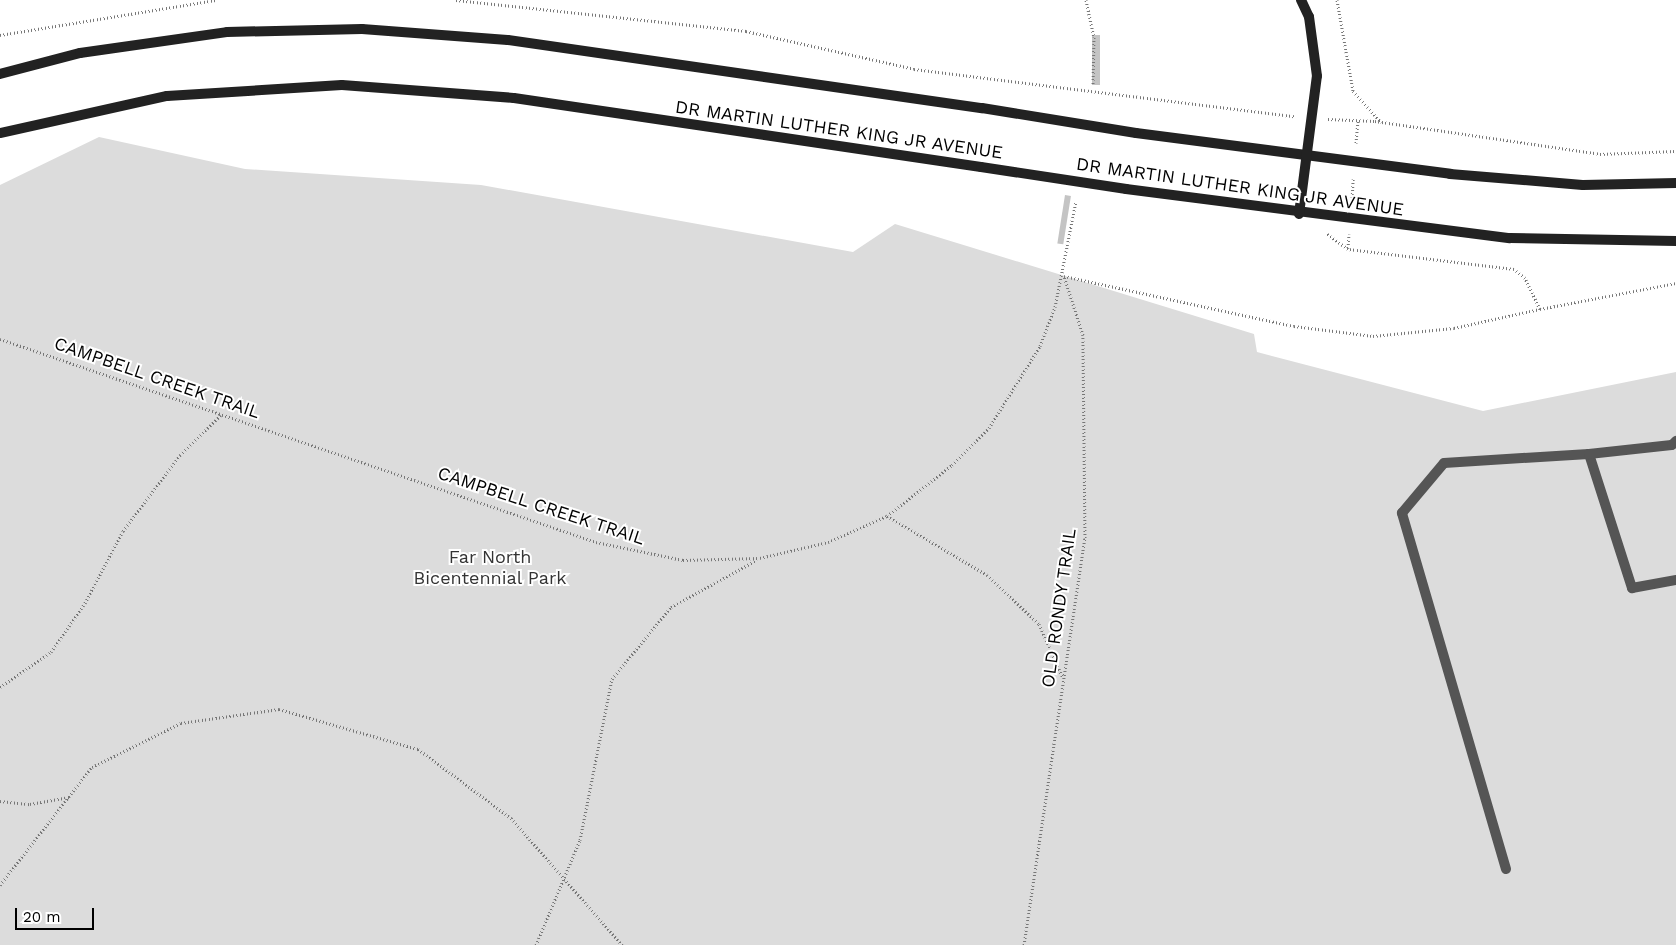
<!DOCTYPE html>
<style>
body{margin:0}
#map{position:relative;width:1676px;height:945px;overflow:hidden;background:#fff;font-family:"Work Sans",sans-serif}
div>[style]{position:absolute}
.green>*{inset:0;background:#dcdcdc}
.building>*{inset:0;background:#c4c4c4;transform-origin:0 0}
.path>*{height:3px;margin-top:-1.5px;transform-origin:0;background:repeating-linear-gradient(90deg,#777 0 1px,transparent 0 3.5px)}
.lane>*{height:10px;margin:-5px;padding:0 5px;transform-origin:5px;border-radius:5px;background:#555}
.secondary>*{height:10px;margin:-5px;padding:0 5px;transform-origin:5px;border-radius:5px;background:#222}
.secondary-bridge>*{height:10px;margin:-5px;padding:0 5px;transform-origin:5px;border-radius:5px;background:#222}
span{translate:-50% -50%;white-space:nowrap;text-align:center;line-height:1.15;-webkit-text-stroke:4px #fff;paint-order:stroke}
.street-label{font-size:18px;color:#000}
.park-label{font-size:18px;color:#333}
.scale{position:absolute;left:15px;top:908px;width:79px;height:22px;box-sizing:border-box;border:2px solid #000;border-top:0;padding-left:6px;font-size:15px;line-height:18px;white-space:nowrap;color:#000;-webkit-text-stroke:4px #fff;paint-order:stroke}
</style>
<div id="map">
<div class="green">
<div style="clip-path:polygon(99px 137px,245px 169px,481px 185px,853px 252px,895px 224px,1254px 334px,1257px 352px,1483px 411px,1676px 372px,1676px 945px,0 945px,0 185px)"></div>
</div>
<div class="building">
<div style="left:1092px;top:35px;width:8px;height:50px"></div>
<div style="left:1065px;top:195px;width:6px;height:49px;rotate:9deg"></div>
</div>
<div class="path">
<div style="left:456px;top:0;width:292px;rotate:6.1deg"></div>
<div style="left:746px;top:31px;width:172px;rotate:12.7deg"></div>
<div style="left:914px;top:69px;width:383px;rotate:7.1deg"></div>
<div style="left:1086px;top:0;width:38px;rotate:78deg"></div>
<div style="left:1094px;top:37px;width:48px;rotate:91.2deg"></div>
<div style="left:1337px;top:0;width:92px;rotate:80deg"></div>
<div style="left:1353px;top:91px;width:42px;rotate:47.9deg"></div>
<div style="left:0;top:35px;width:220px;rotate:-9.2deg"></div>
<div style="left:1328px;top:119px;width:47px;rotate:2.4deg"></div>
<div style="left:1375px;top:121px;width:227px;rotate:8.3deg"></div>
<div style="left:1600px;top:154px;width:76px;rotate:-2.3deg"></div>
<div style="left:1356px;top:143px;width:23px;rotate:-85deg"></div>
<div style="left:1352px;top:201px;width:22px;rotate:-87deg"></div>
<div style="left:1348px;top:248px;width:14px;rotate:-86deg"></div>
<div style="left:1064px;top:276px;width:235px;rotate:12.3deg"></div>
<div style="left:1294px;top:326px;width:80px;rotate:7.2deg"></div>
<div style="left:1373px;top:336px;width:81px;rotate:-5.6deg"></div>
<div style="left:1454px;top:328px;width:88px;rotate:-12.5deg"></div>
<div style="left:1540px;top:309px;width:34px;rotate:-116deg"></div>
<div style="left:1525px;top:278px;width:14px;rotate:-141deg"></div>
<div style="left:1514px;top:269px;width:167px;rotate:-173.1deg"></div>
<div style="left:1348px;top:249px;width:26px;rotate:-144deg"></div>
<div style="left:1540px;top:309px;width:138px;rotate:-10.8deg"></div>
<div style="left:0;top:339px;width:630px;rotate:18.81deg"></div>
<div style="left:596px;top:542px;width:89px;rotate:11.7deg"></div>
<div style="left:683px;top:560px;width:77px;rotate:-1.5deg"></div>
<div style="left:760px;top:558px;width:70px;rotate:-13.2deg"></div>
<div style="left:828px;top:542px;width:64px;rotate:-23.8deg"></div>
<div style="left:887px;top:516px;width:83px;rotate:-38.1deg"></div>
<div style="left:952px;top:465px;width:52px;rotate:-45deg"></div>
<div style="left:989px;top:428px;width:97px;rotate:-58.1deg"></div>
<div style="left:1040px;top:346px;width:42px;rotate:-69deg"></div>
<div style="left:1055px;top:307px;width:108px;rotate:-78.8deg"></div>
<div style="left:887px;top:516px;width:116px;rotate:30.5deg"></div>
<div style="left:987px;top:575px;width:71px;rotate:43.3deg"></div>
<div style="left:1039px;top:624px;width:59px;rotate:66deg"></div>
<div style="left:0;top:687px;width:62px;rotate:-34.5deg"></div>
<div style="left:51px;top:652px;width:60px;rotate:-55.2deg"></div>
<div style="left:85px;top:603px;width:81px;rotate:-62.2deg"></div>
<div style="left:123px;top:531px;width:95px;rotate:-53.1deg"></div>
<div style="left:180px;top:455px;width:57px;rotate:-44.3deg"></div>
<div style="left:0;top:801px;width:30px;rotate:6deg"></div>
<div style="left:30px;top:804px;width:40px;rotate:-10deg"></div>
<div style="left:0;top:885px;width:150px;rotate:-52.1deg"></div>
<div style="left:92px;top:767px;width:99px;rotate:-26.3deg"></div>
<div style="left:181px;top:723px;width:99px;rotate:-8.1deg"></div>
<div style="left:279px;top:709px;width:145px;rotate:16.1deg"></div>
<div style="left:418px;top:749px;width:116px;rotate:36.6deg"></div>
<div style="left:511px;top:818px;width:169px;rotate:48.8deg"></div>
<div style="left:536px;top:945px;width:114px;rotate:-67.3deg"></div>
<div style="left:580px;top:840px;width:164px;rotate:-78.8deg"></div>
<div style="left:612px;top:679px;width:93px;rotate:-50.7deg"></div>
<div style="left:671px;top:607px;width:98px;rotate:-28.7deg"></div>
<div style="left:1024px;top:945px;width:412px;rotate:-81.5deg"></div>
<div style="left:1085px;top:538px;width:203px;rotate:-90.6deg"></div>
<div style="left:1083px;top:335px;width:62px;rotate:-107.9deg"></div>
</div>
<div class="lane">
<div style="left:1589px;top:454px;width:141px;rotate:72.2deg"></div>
<div style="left:1632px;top:588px;width:45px;rotate:-10.3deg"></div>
<div style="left:1506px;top:869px;width:371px;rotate:-106.3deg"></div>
<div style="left:1402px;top:513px;width:65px;rotate:-50deg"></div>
<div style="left:1444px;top:463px;width:145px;rotate:-3.6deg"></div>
<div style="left:1589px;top:454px;width:83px;rotate:-6.2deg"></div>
<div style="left:1672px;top:445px;width:6px;rotate:-45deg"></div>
</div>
<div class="secondary">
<div style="left:0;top:74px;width:83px;rotate:-14.7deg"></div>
<div style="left:80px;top:53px;width:148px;rotate:-8.1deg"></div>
<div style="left:227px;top:32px;width:135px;rotate:-1.3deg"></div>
<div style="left:362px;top:29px;width:146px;rotate:4.3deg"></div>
<div style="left:508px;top:40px;width:479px;rotate:8.2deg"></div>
<div style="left:0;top:133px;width:171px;rotate:-12.5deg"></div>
<div style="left:167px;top:96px;width:175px;rotate:-3.6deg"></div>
<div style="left:342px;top:85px;width:172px;rotate:4.3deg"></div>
<div style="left:514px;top:98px;width:472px;rotate:8.4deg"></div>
<div style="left:1136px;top:133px;width:317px;rotate:7.4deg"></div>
<div style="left:1450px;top:174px;width:133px;rotate:4.7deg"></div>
<div style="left:1583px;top:185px;width:93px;rotate:-1.2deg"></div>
<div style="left:1126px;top:189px;width:387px;rotate:7.3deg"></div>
<div style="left:1510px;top:238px;width:166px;rotate:1deg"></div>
<div style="left:1299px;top:214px;width:139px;rotate:-82.6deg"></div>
<div style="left:1317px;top:76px;width:60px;rotate:-97.7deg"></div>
<div style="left:1309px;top:17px;width:19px;rotate:-115deg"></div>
</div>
<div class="secondary-bridge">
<div style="left:982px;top:108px;width:156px;rotate:9.2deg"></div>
<div style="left:981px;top:167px;width:147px;rotate:8.6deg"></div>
</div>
<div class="street-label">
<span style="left:839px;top:130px;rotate:8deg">DR MARTIN LUTHER KING JR AVENUE</span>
<span style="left:1240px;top:187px;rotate:8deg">DR MARTIN LUTHER KING JR AVENUE</span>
<span style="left:157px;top:378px;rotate:19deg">CAMPBELL CREEK TRAIL</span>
<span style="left:541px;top:506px;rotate:18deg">CAMPBELL CREEK TRAIL</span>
<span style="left:1059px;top:608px;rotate:-82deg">OLD RONDY TRAIL</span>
</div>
<div class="park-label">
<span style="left:490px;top:568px">Far North<br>Bicentennial Park</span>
</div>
<div class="scale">20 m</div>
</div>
